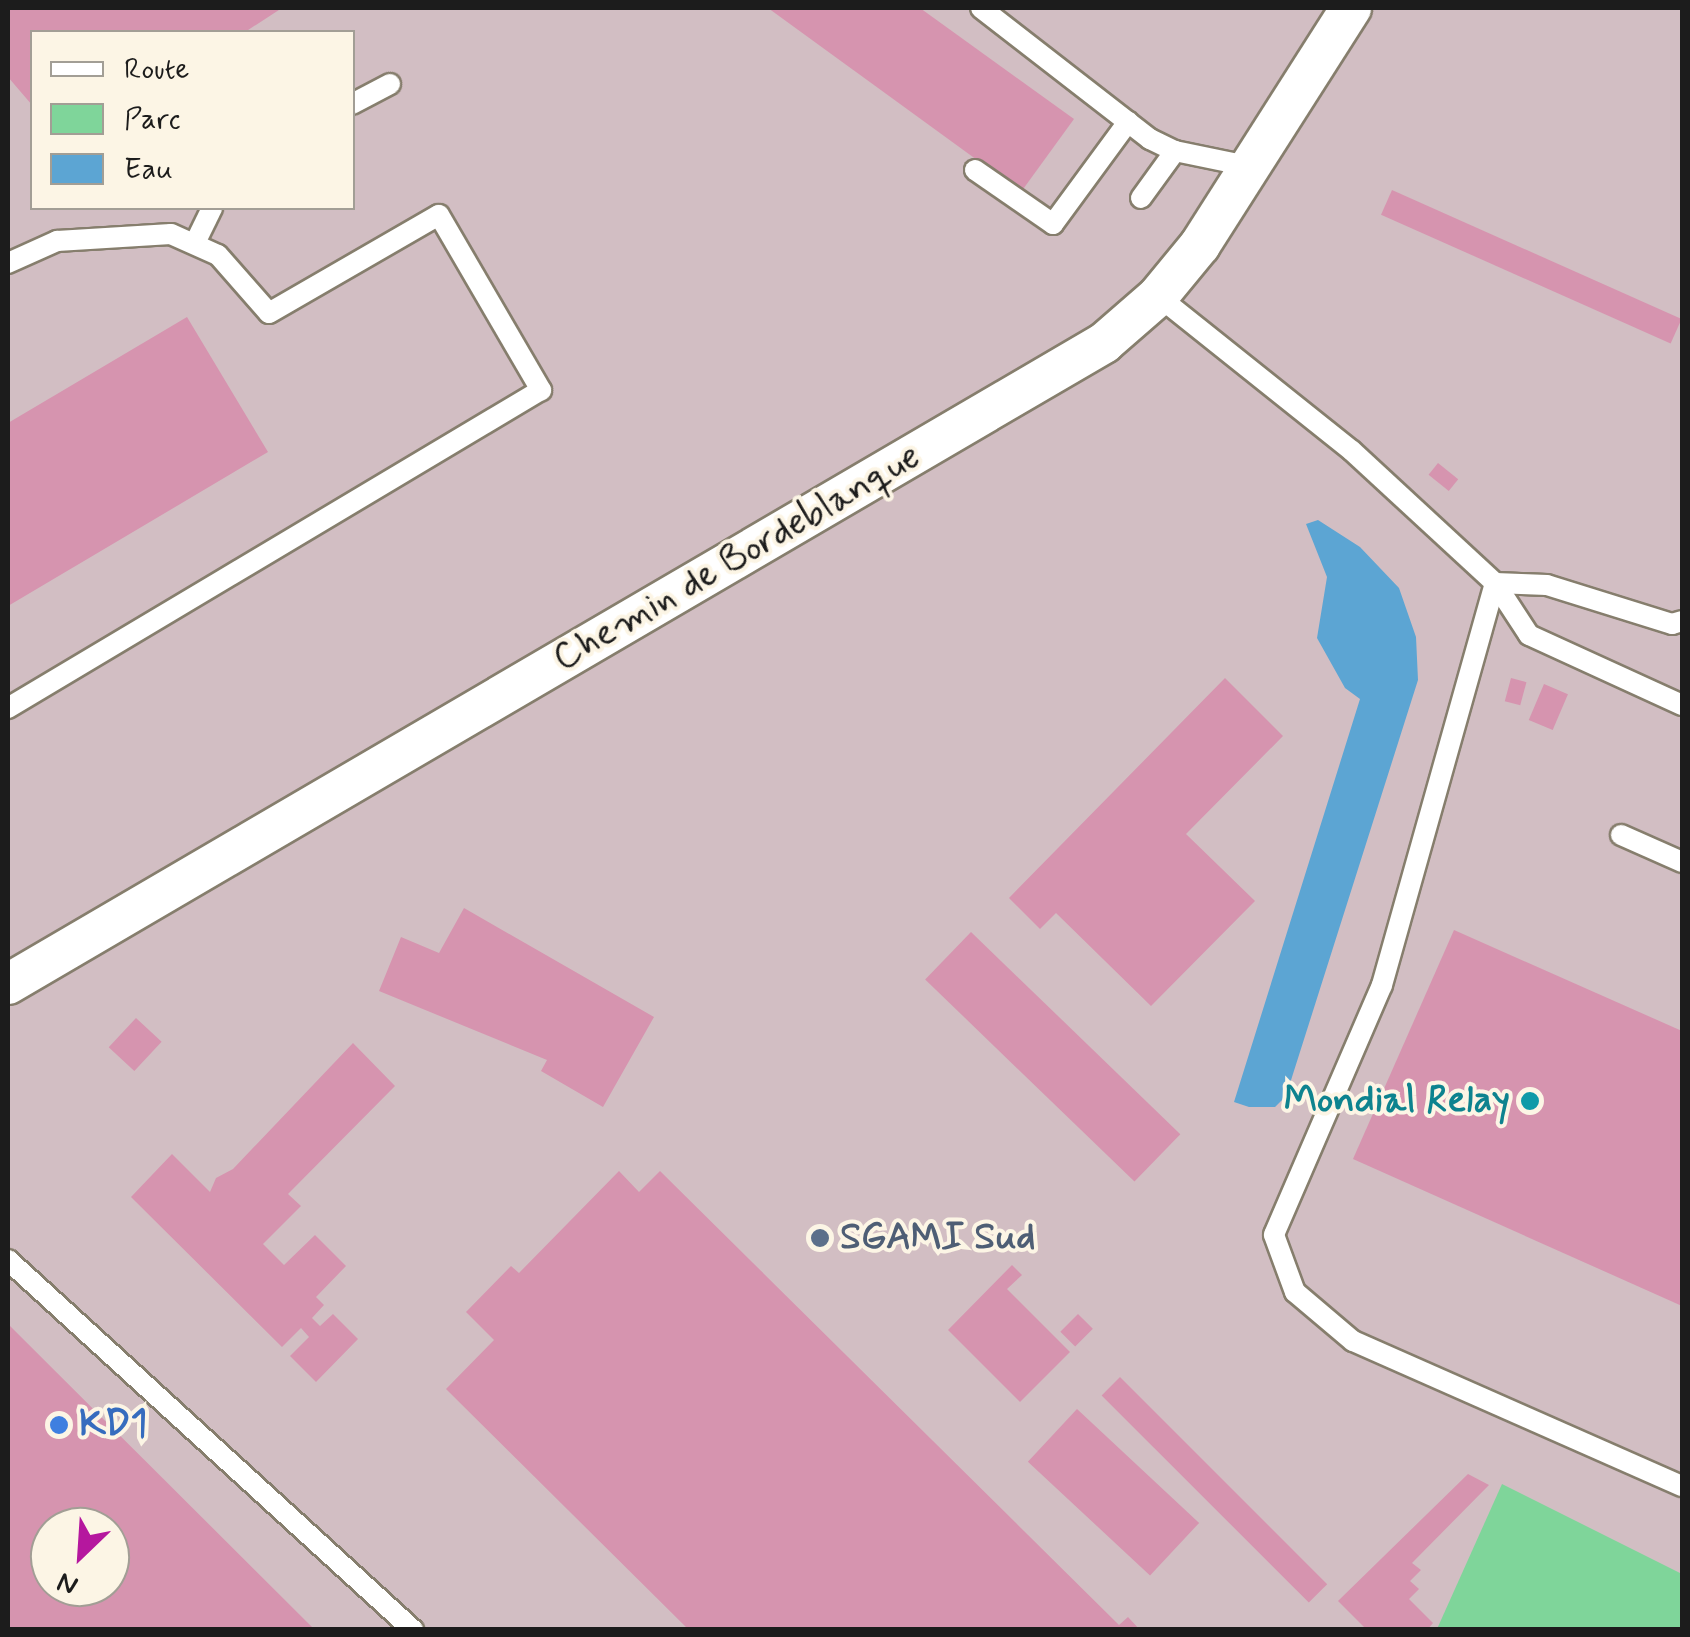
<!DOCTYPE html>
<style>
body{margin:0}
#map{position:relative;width:1690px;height:1637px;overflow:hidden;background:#efe0be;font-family:Mynerve,sans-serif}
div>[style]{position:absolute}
.industrial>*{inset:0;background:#d2bec3}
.green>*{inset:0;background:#7fd59a}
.water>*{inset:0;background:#5ca5d3}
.building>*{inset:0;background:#d694af;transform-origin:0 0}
.roads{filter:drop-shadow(2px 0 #867e6d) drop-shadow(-2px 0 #867e6d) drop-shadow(0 2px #867e6d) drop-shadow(0 -2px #867e6d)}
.lane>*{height:20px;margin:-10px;padding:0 10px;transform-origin:10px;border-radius:10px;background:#fff}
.street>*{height:40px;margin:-20px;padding:0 20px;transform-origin:20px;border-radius:20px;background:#fff}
.dots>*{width:28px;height:28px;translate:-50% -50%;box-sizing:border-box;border:5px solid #fcf5e5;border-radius:50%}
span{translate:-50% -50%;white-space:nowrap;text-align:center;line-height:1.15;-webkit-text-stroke:8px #fcf5e5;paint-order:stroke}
.street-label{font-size:38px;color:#1c1c1c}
.culture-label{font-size:38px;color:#0d838f;font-weight:700}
.right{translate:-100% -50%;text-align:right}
.service-label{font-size:38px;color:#4e5e75;font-weight:700}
.left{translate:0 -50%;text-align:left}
.shop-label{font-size:38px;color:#366cbe;font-weight:700}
.frame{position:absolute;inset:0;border:10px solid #1c1c1c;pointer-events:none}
.legend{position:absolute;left:30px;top:30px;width:325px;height:180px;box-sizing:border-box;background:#fcf5e5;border:2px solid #a29e95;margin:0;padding:12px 18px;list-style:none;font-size:30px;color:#1c1c1c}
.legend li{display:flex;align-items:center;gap:20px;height:50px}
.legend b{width:50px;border:2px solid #a29e95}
.north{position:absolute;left:30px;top:1507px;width:100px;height:100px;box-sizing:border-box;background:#fcf5e5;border:2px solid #a29e95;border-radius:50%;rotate:205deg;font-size:28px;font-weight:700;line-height:40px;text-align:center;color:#1c1c1c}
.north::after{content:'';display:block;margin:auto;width:35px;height:45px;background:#b5179e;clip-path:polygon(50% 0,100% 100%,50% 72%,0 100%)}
</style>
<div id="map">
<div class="industrial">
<div style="clip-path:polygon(evenodd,8px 8px,1682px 8px,1682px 1629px,8px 1629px,8px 8px,32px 32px,352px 32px,352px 208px,32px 208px,32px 32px,8px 8px,50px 1527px,110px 1527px,110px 1587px,50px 1587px,50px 1527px)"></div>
</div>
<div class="green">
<div style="clip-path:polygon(1502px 1484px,1682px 1574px,1682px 1629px,1437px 1629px)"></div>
</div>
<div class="water">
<div style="clip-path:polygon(1318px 520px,1360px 547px,1399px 588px,1416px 637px,1418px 680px,1286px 1096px,1275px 1107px,1249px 1107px,1234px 1102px,1360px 699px,1345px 688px,1317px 638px,1327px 577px,1306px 524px)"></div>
</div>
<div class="building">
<div style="clip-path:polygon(8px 8px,282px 8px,245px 32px,32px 32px,32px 105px,8px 77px)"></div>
<div style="clip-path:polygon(768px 8px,920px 8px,1074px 119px,1021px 192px)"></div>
<div style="left:1392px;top:190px;width:317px;height:27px;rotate:24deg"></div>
<div style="clip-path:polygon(187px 317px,268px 452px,8px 606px,8px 423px)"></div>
<div style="left:1438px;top:463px;width:26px;height:15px;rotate:39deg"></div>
<div style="clip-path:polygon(1225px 678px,1283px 736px,1186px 834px,1255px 901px,1151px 1006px,1056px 913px,1040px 929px,1009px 898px)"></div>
<div style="left:1511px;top:678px;width:16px;height:24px;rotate:15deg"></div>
<div style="left:1544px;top:684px;width:26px;height:39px;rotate:23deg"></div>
<div style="clip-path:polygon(464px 908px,654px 1017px,603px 1107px,541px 1071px,547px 1060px,379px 991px,401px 937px,439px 953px)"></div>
<div style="clip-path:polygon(1454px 930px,1682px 1031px,1682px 1306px,1353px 1159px)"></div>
<div style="left:971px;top:932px;width:291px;height:66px;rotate:44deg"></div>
<div style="left:136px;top:1018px;width:35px;height:40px;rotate:43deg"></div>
<div style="clip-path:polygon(353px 1043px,395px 1086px,288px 1194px,301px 1206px,263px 1244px,284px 1265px,315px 1235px,346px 1266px,316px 1297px,324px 1305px,312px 1318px,320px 1326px,333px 1314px,358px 1339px,316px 1382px,290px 1356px,309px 1337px,301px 1328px,282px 1347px,131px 1197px,172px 1154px,210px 1192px,216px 1178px,233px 1169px)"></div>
<div style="clip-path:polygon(619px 1171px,639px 1192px,660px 1171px,1119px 1625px,1128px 1617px,1140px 1630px,689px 1630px,446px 1389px,494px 1340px,466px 1312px,511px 1266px,519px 1273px)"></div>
<div style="clip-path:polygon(1012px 1265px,1022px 1275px,1007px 1289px,1070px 1352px,1020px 1402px,948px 1330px)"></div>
<div style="left:1078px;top:1314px;width:21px;height:25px;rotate:45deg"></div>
<div style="clip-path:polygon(evenodd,8px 1324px,315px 1630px,8px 1630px,8px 1324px,50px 1527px,110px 1527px,110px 1587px,50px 1587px,50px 1527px)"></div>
<div style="left:1120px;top:1377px;width:293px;height:26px;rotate:45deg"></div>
<div style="left:1077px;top:1409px;width:167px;height:72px;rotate:43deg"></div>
<div style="clip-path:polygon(1468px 1474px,1489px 1485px,1412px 1563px,1421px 1570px,1410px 1581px,1419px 1589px,1409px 1599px,1433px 1623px,1427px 1630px,1367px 1630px,1338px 1601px)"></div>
</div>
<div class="roads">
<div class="lane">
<div style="left:981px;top:8px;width:214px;rotate:37.8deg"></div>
<div style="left:1150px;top:139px;width:28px;rotate:26deg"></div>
<div style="left:352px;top:104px;width:43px;rotate:-27.8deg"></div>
<div style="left:975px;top:170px;width:95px;rotate:34.7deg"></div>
<div style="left:1053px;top:224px;width:127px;rotate:-53.7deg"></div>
<div style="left:1141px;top:198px;width:58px;rotate:-54.1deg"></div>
<div style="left:1175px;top:151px;width:79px;rotate:11.7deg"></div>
<div style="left:196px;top:241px;width:37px;rotate:-64deg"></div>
<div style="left:8px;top:263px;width:54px;rotate:-24.2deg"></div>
<div style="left:57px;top:241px;width:114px;rotate:-3.5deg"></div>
<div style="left:171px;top:234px;width:51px;rotate:24.1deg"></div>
<div style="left:218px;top:255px;width:77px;rotate:48.7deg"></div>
<div style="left:269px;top:313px;width:196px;rotate:-30deg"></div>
<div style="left:439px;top:215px;width:203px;rotate:59.8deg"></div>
<div style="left:541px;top:390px;width:621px;rotate:149.18deg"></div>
<div style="left:1158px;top:296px;width:248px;rotate:38.6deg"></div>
<div style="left:1352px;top:451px;width:195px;rotate:42.7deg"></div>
<div style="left:1495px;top:583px;width:62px;rotate:56.8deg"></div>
<div style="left:1529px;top:635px;width:168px;rotate:24.6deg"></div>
<div style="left:1682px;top:621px;width:10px;rotate:163deg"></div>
<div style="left:1672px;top:624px;width:131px;rotate:-162.7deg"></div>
<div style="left:1547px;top:585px;width:52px;rotate:-177.8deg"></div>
<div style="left:1495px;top:583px;width:418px;rotate:105.7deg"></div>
<div style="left:1382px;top:985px;width:272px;rotate:113.4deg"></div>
<div style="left:1274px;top:1235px;width:61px;rotate:69.8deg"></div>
<div style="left:1295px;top:1292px;width:76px;rotate:40.2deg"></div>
<div style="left:1353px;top:1341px;width:360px;rotate:23.8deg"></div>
<div style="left:1621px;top:835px;width:67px;rotate:23.9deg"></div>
<div style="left:8px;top:1260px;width:549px;rotate:42.41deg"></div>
</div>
<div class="street">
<div style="left:8px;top:984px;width:1270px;rotate:-30.32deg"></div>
<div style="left:1104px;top:343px;width:72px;rotate:-41deg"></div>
<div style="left:1158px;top:296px;width:66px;rotate:-50.5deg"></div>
<div style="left:1200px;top:245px;width:281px;rotate:-57.5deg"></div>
</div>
</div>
<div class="dots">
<div style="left:1530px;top:1101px;background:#0f9aa8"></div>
<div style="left:820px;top:1238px;background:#5c6f8a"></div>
<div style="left:59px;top:1425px;background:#3f7fe0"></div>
</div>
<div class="street-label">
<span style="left:737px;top:558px;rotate:-30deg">Chemin de Bordeblanque</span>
</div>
<div class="culture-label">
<span class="right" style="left:1510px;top:1101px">Mondial Relay</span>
</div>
<div class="service-label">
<span class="left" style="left:840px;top:1238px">SGAMI Sud</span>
</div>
<div class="shop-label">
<span class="left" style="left:79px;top:1425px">KD1</span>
</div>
<div class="frame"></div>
<ul class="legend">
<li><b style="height:12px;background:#fff"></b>Route</li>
<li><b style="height:28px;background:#7fd59a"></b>Parc</li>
<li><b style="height:28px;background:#5ca5d3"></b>Eau</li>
</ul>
<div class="north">N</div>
</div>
